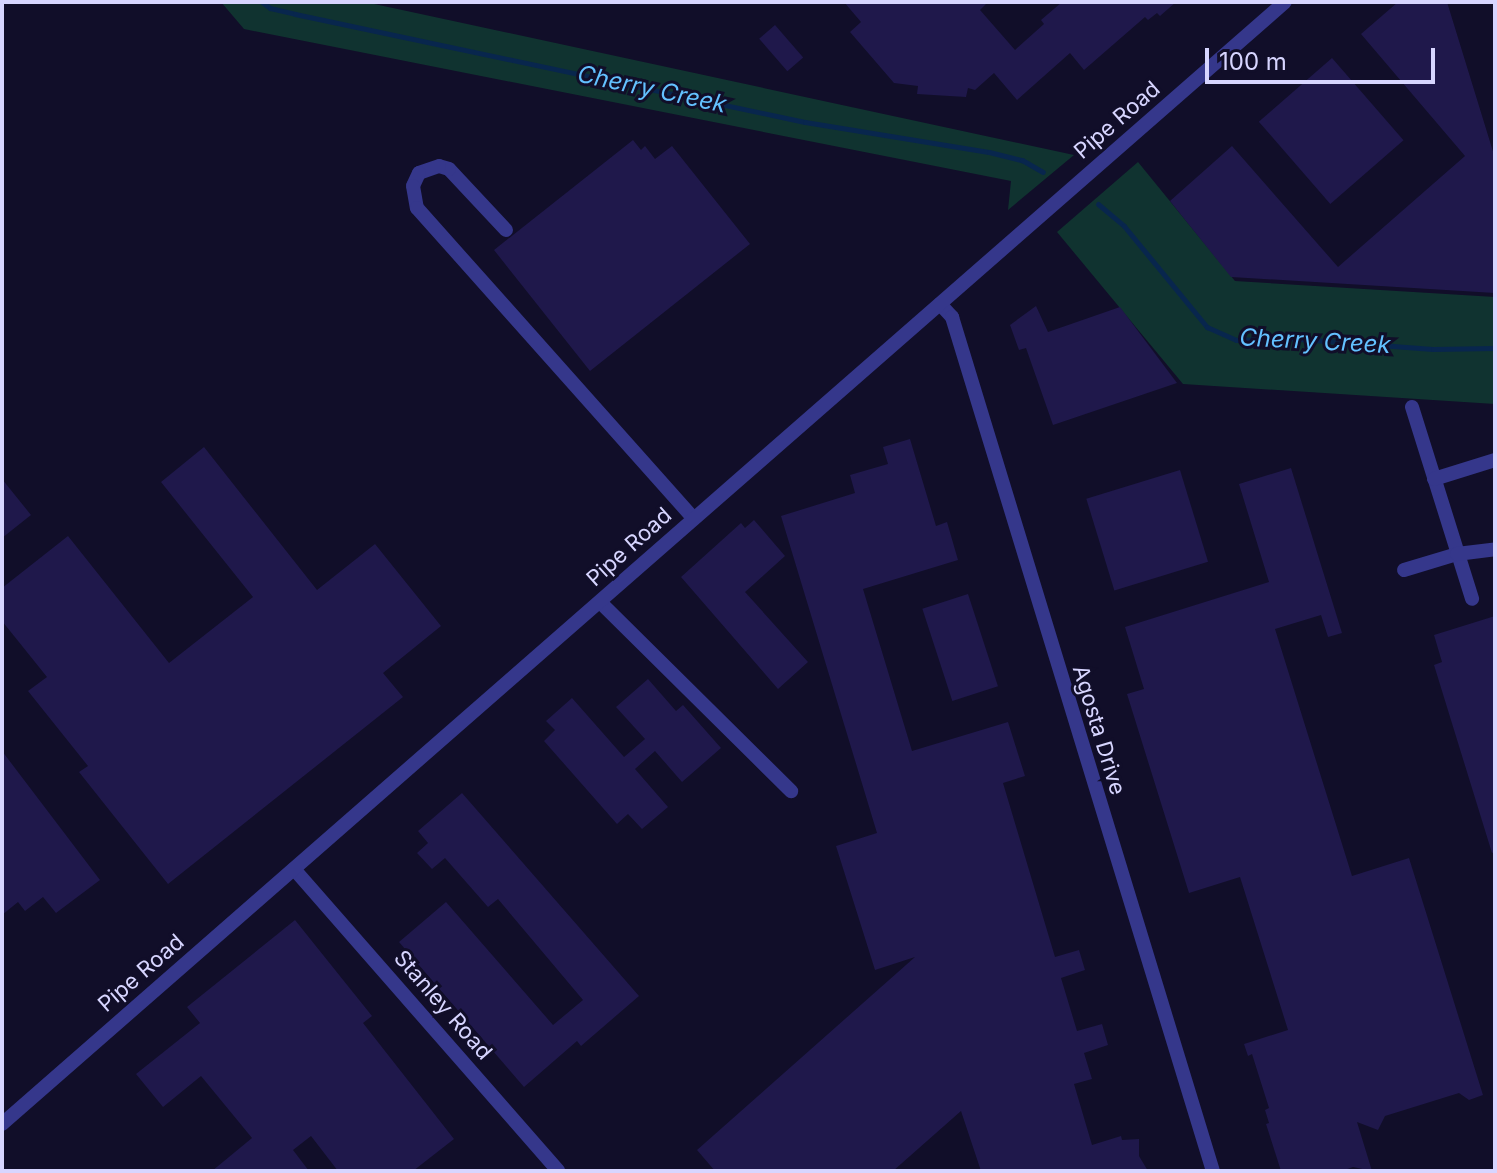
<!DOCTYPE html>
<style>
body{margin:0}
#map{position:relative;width:1497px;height:1173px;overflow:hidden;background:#110e29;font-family:Inter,sans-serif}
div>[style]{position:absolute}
.green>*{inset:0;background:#103330}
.stream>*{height:5px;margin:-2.5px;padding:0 2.5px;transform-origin:2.5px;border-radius:2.5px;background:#08264d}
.building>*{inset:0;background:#1f184b;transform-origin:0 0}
.minor>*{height:14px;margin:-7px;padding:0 7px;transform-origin:7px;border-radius:7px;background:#35378b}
span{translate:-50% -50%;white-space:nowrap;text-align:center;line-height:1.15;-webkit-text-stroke:6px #110e29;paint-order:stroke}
.street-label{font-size:22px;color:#d7d5ff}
.water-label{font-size:24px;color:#63c1ff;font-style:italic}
.frame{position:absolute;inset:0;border:4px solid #d7d5ff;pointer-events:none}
.scale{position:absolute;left:1205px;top:48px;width:230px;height:36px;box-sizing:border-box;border:4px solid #d7d5ff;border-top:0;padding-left:10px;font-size:24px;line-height:28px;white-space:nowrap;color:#d7d5ff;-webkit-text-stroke:6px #110e29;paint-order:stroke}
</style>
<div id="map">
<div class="green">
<div style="clip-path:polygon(221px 2px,365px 2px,1074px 155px,1008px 210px,1011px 181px,244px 29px)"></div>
<div style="clip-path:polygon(1138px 162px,1235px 281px,1495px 297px,1495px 404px,1183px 384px,1057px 232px)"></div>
</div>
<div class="stream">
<div style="left:262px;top:2px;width:10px;rotate:37deg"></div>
<div style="left:270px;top:8px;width:26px;rotate:13deg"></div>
<div style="left:295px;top:14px;width:521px;rotate:11.96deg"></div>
<div style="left:805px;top:122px;width:186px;rotate:9.3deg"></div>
<div style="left:989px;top:152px;width:34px;rotate:14deg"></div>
<div style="left:1022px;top:160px;width:24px;rotate:30deg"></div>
<div style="left:1098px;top:204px;width:34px;rotate:40deg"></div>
<div style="left:1124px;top:226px;width:131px;rotate:50.6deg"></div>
<div style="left:1207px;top:327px;width:32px;rotate:24deg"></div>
<div style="left:1236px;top:340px;width:51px;rotate:-2.2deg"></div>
<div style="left:1287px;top:338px;width:146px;rotate:4.3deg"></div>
<div style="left:1433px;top:349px;width:62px;rotate:-0.9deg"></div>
</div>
<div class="building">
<div style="clip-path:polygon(844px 2px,988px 2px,980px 10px,1015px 50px,1044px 24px,1041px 20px,1062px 2px,1176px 2px,1160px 16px,1157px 13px,1148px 20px,1145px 17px,1084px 70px,1070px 53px,1017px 100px,994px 73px,975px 90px,968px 88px,966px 97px,917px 94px,918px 86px,894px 83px,850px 32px,861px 22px)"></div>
<div style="clip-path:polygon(1398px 2px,1447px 2px,1495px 158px,1495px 293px,1231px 277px,1170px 201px,1232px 146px,1338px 267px,1465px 156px,1361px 34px)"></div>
<div style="left:775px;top:25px;width:43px;height:21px;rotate:49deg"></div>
<div style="left:1332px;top:58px;width:109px;height:97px;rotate:49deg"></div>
<div style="clip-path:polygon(633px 140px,641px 150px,645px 146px,655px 159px,672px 146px,750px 244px,590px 371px,494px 250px)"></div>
<div style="clip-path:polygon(1036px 306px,1048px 332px,1120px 307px,1177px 383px,1053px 425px,1026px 348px,1019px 350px,1010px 325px)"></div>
<div style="clip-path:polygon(910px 439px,936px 526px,947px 522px,958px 560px,863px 589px,912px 751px,1008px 722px,1025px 776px,1003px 783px,1055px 957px,1079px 950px,1085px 970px,1061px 978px,1077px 1031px,1102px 1024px,1108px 1045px,1084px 1053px,1092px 1079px,1074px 1084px,1092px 1145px,1121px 1136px,1122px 1140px,1139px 1139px,1139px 1156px,1148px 1171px,981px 1171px,961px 1111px,893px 1171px,715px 1171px,697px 1150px,915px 957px,875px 970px,836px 846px,877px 833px,781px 516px,855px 493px,850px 475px,888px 464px,883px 447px)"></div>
<div style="clip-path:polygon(204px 447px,317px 590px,375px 544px,441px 626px,383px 673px,403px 697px,168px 884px,79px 772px,88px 766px,28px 691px,47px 677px,2px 621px,2px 588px,68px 536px,169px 663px,253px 597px,161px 482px)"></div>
<div style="clip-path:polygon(1291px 468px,1342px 633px,1328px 637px,1321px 615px,1275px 629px,1352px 876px,1409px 858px,1483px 1095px,1469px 1100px,1459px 1093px,1385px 1116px,1378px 1130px,1357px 1122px,1372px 1171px,1353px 1167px,1342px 1171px,1281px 1171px,1266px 1124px,1269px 1123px,1265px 1110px,1269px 1108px,1252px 1054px,1248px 1056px,1244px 1044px,1288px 1030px,1240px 877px,1189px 893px,1127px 694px,1144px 689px,1125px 627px,1269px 582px,1239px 484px)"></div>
<div style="left:1180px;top:470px;width:96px;height:98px;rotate:73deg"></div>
<div style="clip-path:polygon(2px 479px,31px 515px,2px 538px)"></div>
<div style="clip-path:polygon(754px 520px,785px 556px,745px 592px,808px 662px,778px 689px,681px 577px,741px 523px,745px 528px)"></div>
<div style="left:968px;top:594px;width:97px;height:48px;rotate:72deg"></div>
<div style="clip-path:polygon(1495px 616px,1495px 852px,1492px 853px,1434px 665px,1442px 662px,1434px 635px)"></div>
<div style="clip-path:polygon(648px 679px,676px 711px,683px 705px,721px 748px,682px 782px,655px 751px,635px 769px,668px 807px,642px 829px,628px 814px,617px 824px,544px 741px,555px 730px,546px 721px,572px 698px,624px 757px,645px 739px,616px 707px)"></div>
<div style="clip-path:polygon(2px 751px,100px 880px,56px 913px,43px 897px,25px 911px,18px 902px,2px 915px)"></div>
<div style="clip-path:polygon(462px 793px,639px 996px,581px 1046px,577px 1041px,524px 1087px,399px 942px,446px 902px,553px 1025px,583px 1000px,498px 899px,488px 907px,445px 858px,432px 869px,417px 853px,428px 843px,418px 831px)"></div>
<div style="clip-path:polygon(295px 920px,372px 1016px,363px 1023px,454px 1139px,413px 1171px,338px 1171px,311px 1136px,293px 1150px,309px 1171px,212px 1171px,252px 1138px,201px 1076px,163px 1107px,136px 1074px,200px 1023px,187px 1007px)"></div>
</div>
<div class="minor">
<div style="left:506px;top:230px;width:83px;rotate:-133.1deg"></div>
<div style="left:449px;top:169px;width:10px;rotate:-163deg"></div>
<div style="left:439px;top:166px;width:21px;rotate:161deg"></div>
<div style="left:419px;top:173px;width:14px;rotate:115deg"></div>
<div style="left:413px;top:186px;width:22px;rotate:80deg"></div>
<div style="left:417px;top:208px;width:416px;rotate:48.3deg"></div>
<div style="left:940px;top:304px;width:18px;rotate:47deg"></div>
<div style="left:952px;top:317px;width:893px;rotate:73.01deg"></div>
<div style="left:1412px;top:407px;width:201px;rotate:72.6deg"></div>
<div style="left:1434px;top:479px;width:64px;rotate:-17.3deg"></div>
<div style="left:1404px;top:570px;width:55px;rotate:-16.8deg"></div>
<div style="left:1457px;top:554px;width:38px;rotate:-7deg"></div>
<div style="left:600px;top:602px;width:269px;rotate:44.7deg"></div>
<div style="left:294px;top:869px;width:401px;rotate:48.8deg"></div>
<div style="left:2px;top:1124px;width:1704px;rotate:-41.17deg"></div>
</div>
<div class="street-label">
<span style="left:1117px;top:120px;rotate:-41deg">Pipe Road</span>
<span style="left:629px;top:547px;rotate:-42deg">Pipe Road</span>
<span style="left:1099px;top:730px;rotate:73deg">Agosta Drive</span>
<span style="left:141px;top:973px;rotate:-41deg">Pipe Road</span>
<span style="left:443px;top:1005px;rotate:49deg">Stanley Road</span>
</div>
<div class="water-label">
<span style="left:652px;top:89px;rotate:12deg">Cherry Creek</span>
<span style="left:1315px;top:341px;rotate:3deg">Cherry Creek</span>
</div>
<div class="frame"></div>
<div class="scale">100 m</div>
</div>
